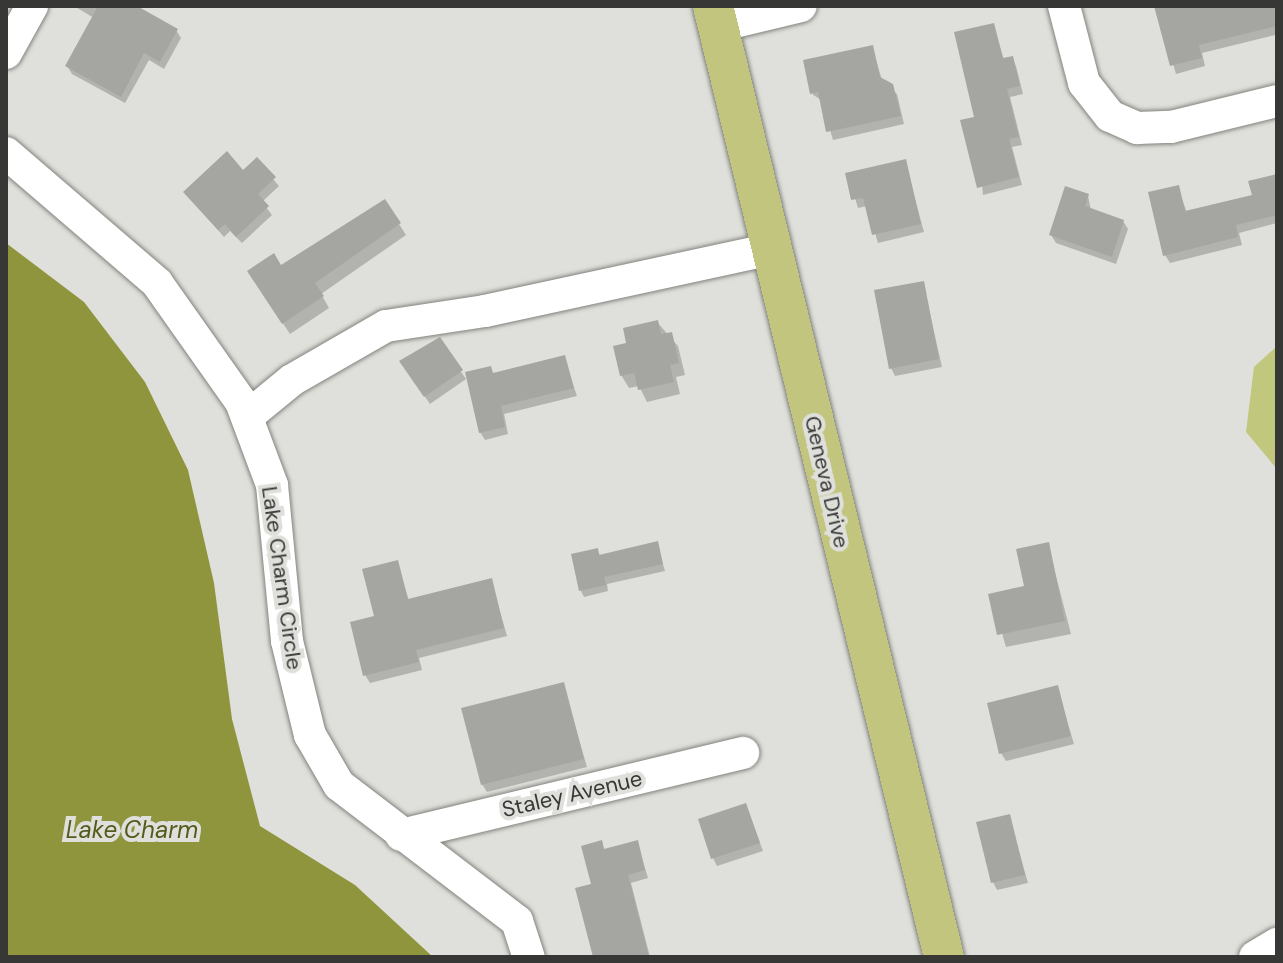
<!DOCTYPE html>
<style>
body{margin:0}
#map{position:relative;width:1283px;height:963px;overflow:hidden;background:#dfe0db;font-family:"DM Sans",sans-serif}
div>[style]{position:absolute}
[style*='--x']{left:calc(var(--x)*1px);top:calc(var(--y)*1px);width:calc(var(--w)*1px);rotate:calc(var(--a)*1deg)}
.green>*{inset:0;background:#c1c77c}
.water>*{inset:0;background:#8f953d}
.shadow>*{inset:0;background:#0003}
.building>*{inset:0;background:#a5a6a1}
.roads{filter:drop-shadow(0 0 2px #82837e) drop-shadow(0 0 2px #82837e)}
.minor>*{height:32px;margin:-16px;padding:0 16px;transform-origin:16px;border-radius:16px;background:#fff}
.major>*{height:40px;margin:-20px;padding:0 20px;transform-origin:20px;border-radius:20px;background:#c1c57d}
span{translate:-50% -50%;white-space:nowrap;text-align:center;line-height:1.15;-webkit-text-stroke:8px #dfe0db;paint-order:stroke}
.street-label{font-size:22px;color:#373836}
.water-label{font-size:24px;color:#565a1a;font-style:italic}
.frame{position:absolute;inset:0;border:8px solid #373836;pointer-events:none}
</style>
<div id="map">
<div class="green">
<i style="clip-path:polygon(1277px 346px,1277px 469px,1246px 432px,1254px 367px)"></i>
</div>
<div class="water">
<i style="clip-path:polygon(6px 243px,84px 302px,145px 382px,188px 470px,214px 583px,232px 719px,260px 826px,355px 885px,433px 957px,6px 957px)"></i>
</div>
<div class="shadow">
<i style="clip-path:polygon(74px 6px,133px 6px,176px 30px,181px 38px,164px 69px,149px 60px,125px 103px,72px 74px,67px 66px,94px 18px)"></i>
<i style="clip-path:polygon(1156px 6px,1277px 6px,1277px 43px,1275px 35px,1202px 53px,1205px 66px,1176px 74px)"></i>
<i style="clip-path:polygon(993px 25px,1004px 60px,1012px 58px,1016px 66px,1023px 94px,1010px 97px,1022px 145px,1012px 147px,1022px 185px,983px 195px,976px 118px)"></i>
<i style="clip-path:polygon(872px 47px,882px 80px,897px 94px,904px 124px,833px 140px,821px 100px,812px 94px)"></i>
<i style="clip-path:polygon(257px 160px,279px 186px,262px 202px,272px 215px,242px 243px,230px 231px,224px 237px,185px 193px,243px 173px)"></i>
<i style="clip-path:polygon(905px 162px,924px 232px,878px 243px,867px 206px,858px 208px,848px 175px)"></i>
<i style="clip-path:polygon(1277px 176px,1277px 223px,1239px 233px,1242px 245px,1170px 263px,1165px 255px,1178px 187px,1187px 213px,1254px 196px)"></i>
<i style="clip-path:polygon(1088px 196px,1091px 210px,1123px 221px,1128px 229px,1116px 264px,1056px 243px,1051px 235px)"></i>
<i style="clip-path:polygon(399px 224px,406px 235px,321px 294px,329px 308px,290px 334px,256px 283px)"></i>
<i style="clip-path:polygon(923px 283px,942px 367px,895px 376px,891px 368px)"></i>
<i style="clip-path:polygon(657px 322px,678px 346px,685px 375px,676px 377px,680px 394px,647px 402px,639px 386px,629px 388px,621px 375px,629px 344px)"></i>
<i style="clip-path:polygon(439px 340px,466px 379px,430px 404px,406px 369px)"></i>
<i style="clip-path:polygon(564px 358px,577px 396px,504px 414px,508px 434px,485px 440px,480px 432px,490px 368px,494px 375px)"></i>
<i style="clip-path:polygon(657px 544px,665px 571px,607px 584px,608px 591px,584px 597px,581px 591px,597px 550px,601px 557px)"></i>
<i style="clip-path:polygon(1048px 545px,1071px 634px,1006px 647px,991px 595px,1026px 588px)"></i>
<i style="clip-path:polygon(397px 563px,409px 601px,491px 580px,507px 636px,419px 658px,422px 670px,370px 683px,365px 675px)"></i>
<i style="clip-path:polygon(563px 684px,587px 767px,487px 792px,482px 784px)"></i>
<i style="clip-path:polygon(1057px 688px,1074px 744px,1006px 761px,1001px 753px)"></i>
<i style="clip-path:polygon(746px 805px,763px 851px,717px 866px,713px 858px)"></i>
<i style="clip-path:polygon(1009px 816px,1028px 883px,997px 890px,993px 882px)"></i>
<i style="clip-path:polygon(637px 842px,648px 878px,631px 883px,650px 957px,595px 957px,594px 885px,601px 843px,605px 850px)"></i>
</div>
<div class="building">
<i style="clip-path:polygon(98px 6px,137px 6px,178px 29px,160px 62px,144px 53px,121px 97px,65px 66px)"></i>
<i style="clip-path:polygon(1154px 6px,1277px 6px,1277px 26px,1199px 45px,1202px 58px,1170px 66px)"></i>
<i style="clip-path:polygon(994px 23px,1003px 58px,1013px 56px,1020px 86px,1007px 89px,1019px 137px,1009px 139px,1019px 177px,977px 188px,960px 120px,974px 117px,954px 32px)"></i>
<i style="clip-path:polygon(873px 45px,880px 77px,893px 84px,901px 116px,826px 132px,818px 92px,810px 94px,803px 60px)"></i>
<i style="clip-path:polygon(227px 151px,243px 170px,257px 157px,276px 177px,258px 194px,269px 206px,236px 237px,225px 224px,218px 230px,183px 192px)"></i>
<i style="clip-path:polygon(906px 159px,921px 224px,872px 235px,863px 198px,851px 200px,845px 173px)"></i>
<i style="clip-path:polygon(1277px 174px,1277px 215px,1236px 225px,1238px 237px,1163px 256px,1148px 192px,1179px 185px,1185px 211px,1252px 195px,1248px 181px)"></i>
<i style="clip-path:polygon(1065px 186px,1089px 194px,1085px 206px,1124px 220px,1112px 257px,1049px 235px)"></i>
<i style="clip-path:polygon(385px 199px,401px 223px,315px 283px,324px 296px,282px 324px,247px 271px,274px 253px,281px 265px)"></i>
<i style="clip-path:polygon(924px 281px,939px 359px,889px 369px,874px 290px)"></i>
<i style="clip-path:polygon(658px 320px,661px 334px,672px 332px,679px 363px,670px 365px,674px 382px,638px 390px,634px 373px,620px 376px,613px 346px,626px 343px,623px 328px)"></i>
<i style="clip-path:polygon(440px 337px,463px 370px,424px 397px,399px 361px)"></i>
<i style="clip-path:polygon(565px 355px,574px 388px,501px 406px,505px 427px,479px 433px,465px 372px,491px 366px,493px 373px)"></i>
<i style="clip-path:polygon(658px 541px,663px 564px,604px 577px,606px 585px,579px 591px,571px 554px,598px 548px,599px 555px)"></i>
<i style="clip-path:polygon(1049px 542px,1065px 621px,997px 635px,988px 594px,1024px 586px,1016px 549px)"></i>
<i style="clip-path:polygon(398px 560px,408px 599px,492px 578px,504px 628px,416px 650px,419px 662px,363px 676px,350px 622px,374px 616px,362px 569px)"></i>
<i style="clip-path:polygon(564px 682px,584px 759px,481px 785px,461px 708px)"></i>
<i style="clip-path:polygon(1058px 685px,1071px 736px,999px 754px,987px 703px)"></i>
<i style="clip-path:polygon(746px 803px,760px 843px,711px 859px,698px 819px)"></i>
<i style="clip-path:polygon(1010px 814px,1025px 875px,991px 883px,976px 822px)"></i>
<i style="clip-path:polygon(602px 840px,604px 849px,638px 840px,645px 870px,628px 875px,649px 957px,593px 957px,575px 888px,591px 884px,581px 846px)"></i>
</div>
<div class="roads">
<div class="minor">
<i style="--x:1064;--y:6;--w:80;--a:75.4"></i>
<i style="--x:1084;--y:83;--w:42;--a:51.8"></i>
<i style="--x:1110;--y:116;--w:30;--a:24"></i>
<i style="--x:1137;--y:128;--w:34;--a:-2"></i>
<i style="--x:1171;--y:127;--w:109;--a:-13.8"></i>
<i style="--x:718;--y:26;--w:85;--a:-13.5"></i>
<i style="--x:6;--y:53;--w:54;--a:-61"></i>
<i style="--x:6;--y:153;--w:199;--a:40.7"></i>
<i style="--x:157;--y:283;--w:146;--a:54.8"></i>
<i style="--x:241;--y:402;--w:89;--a:69.5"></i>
<i style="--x:272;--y:485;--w:157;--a:84.5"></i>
<i style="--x:287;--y:641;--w:97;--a:76.3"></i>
<i style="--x:310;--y:735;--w:58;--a:59.9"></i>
<i style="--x:339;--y:785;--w:224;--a:37.4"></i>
<i style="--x:517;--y:921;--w:38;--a:72"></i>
<i style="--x:247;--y:417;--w:58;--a:-39.4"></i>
<i style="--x:292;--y:380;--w:108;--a:-29.9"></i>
<i style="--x:386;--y:326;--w:100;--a:-8.6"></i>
<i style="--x:485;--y:311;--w:294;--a:-12.2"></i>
<i style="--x:401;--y:835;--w:352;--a:-13.5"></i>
<i style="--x:1255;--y:957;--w:26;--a:-31"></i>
</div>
<div class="major">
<i style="--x:713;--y:6;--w:979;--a:76.35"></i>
</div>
</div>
<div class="street-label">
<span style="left:827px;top:482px;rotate:77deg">Geneva Drive</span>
<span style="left:282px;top:578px;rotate:82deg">Lake Charm Circle</span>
<span style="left:572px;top:794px;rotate:-13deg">Staley Avenue</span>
</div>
<div class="water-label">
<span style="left:132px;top:830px">Lake Charm</span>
</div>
<div class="frame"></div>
</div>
